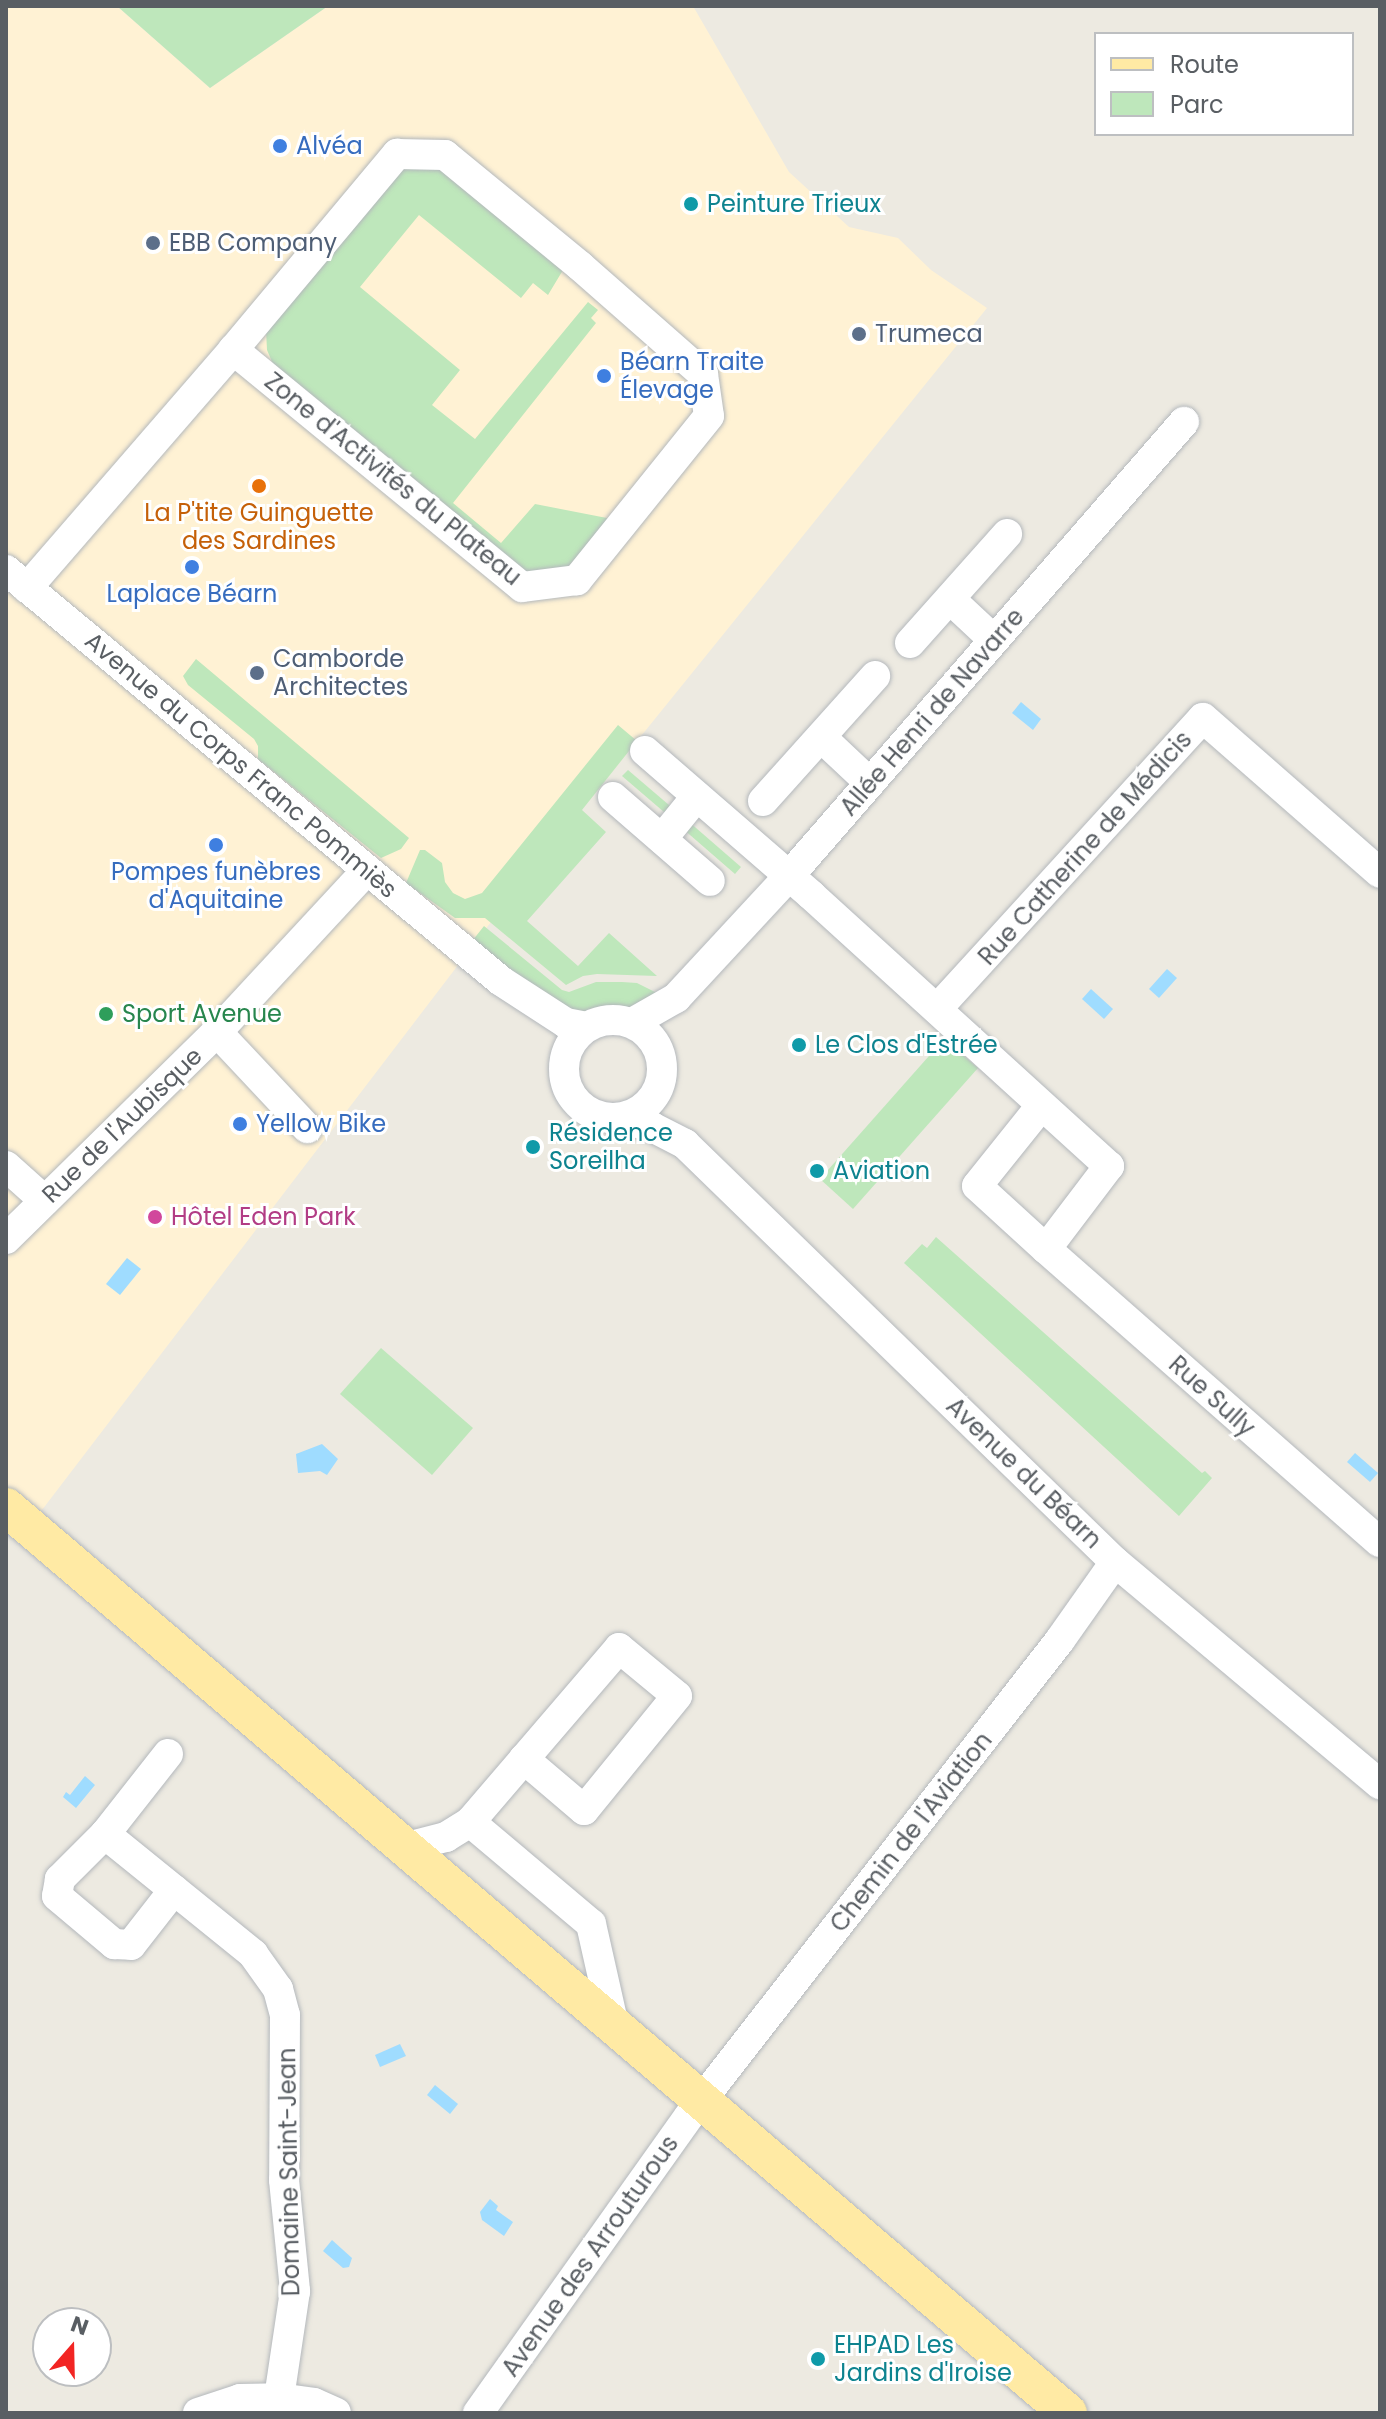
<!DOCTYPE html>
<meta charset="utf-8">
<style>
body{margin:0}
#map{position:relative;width:1386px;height:2419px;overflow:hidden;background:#edeae1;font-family:Poppins,sans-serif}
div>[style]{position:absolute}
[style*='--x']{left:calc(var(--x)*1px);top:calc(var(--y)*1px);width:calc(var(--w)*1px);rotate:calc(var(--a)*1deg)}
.commercial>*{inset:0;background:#fff2d4}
.green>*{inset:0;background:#bee7bb}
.water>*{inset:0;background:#9fdcff}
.roads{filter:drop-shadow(0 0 2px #b4b8bc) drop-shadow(0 0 2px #b4b8bc)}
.minor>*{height:30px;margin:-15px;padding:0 15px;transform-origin:15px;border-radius:15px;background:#fff}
.minor>.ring{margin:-15px;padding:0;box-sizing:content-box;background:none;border:30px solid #fff;border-radius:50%}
.major>*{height:38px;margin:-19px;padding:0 19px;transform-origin:19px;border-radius:19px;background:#ffeaa4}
.dots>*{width:22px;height:22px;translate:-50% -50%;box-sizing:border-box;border:4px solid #fff;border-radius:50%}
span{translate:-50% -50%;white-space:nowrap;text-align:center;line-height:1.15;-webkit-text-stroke:6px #fff;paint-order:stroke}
.shop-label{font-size:24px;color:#366cbe}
.left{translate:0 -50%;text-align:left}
.culture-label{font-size:24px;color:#0d838f}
.service-label{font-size:24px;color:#4e5e75}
.street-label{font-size:24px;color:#595e63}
.food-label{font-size:24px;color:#c56008}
.leisure-label{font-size:24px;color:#27864d}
.hotel-label{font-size:24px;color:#b23c85}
.frame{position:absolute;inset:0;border:8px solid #595e63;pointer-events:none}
.legend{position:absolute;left:1094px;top:32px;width:260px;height:104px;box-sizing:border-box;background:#fff;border:2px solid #bdbfc1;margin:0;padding:10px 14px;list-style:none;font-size:24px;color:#595e63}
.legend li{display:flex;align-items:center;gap:16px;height:40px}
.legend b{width:40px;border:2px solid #bdbfc1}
.north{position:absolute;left:32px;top:2307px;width:80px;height:80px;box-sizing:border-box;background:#fff;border:2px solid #bdbfc1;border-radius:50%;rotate:20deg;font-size:22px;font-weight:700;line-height:32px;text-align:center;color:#595e63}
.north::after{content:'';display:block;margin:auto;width:28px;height:36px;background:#f22523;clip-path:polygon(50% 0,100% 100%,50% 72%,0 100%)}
</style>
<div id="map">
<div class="commercial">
<i style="clip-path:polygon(6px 6px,117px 6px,210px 88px,328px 6px,693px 6px,789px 172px,849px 227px,898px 238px,931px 270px,987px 308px,494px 918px,29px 1527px,6px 1507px)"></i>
</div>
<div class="green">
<i style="clip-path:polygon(117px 6px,328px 6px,210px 88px)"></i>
<i style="clip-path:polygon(438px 166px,563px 270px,548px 295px,533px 283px,521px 298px,419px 215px,360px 287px,460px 370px,432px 405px,475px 439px,588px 302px,598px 310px,591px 318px,596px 323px,453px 503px,501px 543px,535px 504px,612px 519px,566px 569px,550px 574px,520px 571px,276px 371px,267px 350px,266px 330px,400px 169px)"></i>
<i style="clip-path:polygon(196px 659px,409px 838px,401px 849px,381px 858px,258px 759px,258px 746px,254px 739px,188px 685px,183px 676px)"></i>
<i style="clip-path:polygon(618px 725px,637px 741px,582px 810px,606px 832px,527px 921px,578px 966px,609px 933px,657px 976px,597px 974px,583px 976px,566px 985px,485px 918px,455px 918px,406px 883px,420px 850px,425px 850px,442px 863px,445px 882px,453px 893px,465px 899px,482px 893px)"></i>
<i style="clip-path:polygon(628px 770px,676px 811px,671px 818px,622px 776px)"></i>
<i style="clip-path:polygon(688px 821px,741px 867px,735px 874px,682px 828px)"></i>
<i style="clip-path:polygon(484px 926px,562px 990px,569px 992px,596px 982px,622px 982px,637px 983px,661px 995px,635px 1016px,608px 1014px,586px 1019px,469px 945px)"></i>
<i style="clip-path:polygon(944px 1039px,978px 1068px,853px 1209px,820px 1179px)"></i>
<i style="clip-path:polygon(936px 1237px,1202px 1473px,1205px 1471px,1212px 1478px,1179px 1516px,904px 1263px,922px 1244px,927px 1248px)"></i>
<i style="clip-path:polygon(381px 1348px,473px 1428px,432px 1475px,340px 1394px)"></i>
</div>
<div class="water">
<i style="clip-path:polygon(1021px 702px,1041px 719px,1033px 730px,1012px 713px)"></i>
<i style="clip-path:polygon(1167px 969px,1177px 978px,1159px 998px,1149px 989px)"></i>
<i style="clip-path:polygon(1091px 989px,1113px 1009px,1104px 1019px,1082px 999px)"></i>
<i style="clip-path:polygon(127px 1258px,141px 1269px,120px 1295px,106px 1284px)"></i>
<i style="clip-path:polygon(322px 1444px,338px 1459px,327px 1475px,320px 1471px,298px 1473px,296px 1454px)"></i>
<i style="clip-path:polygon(1355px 1453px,1378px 1473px,1370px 1482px,1347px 1462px)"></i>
<i style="clip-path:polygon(85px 1776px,95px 1785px,76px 1808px,63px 1797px,66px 1792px,70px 1795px)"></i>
<i style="clip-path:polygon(400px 2044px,406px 2056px,380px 2067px,375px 2055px)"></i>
<i style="clip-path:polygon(435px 2085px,458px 2104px,450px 2114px,427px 2095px)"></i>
<i style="clip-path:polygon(490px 2199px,498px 2206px,496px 2210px,513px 2222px,504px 2236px,482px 2220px,480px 2212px)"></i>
<i style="clip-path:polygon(332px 2240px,352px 2258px,349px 2267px,343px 2268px,323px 2251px)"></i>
</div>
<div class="roads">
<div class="minor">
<i style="--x:6;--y:570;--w:643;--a:39.7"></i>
<i style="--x:501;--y:981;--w:77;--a:32.9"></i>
<i style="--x:566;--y:1023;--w:20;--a:11"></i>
<i style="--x:27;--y:588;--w:315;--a:-49.1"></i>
<i style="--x:233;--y:350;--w:256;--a:-50.1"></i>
<i style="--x:397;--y:154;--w:48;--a:1.2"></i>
<i style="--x:445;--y:155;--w:175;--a:39.4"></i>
<i style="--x:580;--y:266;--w:164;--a:41.3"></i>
<i style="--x:703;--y:374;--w:42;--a:81.9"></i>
<i style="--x:709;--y:416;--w:211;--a:128.8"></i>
<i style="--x:577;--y:580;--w:55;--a:172.7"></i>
<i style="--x:522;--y:587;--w:374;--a:-140.6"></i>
<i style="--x:950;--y:599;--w:60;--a:43"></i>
<i style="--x:910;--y:643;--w:146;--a:-48.3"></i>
<i style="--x:821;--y:737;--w:67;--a:43.2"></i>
<i style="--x:645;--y:751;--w:220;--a:40.9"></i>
<i style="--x:811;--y:895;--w:403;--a:42.3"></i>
<i style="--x:1109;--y:1166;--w:104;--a:127.2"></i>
<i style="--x:1046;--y:1249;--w:444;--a:41.3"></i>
<i style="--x:613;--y:797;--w:128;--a:40.9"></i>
<i style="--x:763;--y:801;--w:168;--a:-48.1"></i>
<i style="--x:662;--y:839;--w:55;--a:-50.9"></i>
<i style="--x:937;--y:1009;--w:394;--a:-47.6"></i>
<i style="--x:1203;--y:718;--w:235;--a:41.2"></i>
<i class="ring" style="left:564px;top:1020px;width:68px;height:68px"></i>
<i style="--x:632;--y:1023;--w:51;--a:-29.6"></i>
<i style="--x:676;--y:998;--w:166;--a:-47.2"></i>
<i style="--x:789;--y:876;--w:602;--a:-48.98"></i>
<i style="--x:217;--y:1032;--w:132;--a:46.8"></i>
<i style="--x:1041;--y:1106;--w:102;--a:128.7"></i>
<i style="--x:977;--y:1186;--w:93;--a:42.4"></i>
<i style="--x:619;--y:1118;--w:34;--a:15"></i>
<i style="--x:652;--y:1127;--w:37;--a:27"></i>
<i style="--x:685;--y:1144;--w:600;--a:44.19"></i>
<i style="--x:1115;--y:1562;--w:346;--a:40"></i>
<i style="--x:6;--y:1166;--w:52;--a:41.9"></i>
<i style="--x:6;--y:1239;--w:296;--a:-44.5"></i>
<i style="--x:217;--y:1032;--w:221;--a:-47.2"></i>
<i style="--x:168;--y:1754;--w:102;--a:128.2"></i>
<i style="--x:105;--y:1834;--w:64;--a:135"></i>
<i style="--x:60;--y:1879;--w:17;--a:100"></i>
<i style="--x:57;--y:1896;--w:75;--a:40.1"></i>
<i style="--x:114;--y:1944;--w:17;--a:3"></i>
<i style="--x:131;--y:1945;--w:70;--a:-52"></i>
<i style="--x:470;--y:1822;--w:83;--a:-49.4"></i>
<i style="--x:524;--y:1759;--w:146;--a:-49.4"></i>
<i style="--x:619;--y:1648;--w:75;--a:39.6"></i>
<i style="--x:677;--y:1696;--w:147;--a:129.2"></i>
<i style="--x:584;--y:1810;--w:79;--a:-139.6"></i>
<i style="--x:105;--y:1834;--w:191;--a:39"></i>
<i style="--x:253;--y:1954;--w:43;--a:54.5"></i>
<i style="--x:278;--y:1989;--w:27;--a:75"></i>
<i style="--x:285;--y:2015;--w:165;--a:90.3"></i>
<i style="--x:284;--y:2180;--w:112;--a:84.3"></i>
<i style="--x:295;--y:2291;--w:108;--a:98.5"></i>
<i style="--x:407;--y:1847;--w:40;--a:-14.4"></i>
<i style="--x:446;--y:1837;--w:28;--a:-32"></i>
<i style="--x:470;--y:1822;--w:158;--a:40.1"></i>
<i style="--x:591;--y:1924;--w:100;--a:77.3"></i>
<i style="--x:198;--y:2413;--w:44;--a:-18.4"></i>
<i style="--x:240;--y:2399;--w:39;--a:-1"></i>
<i style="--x:279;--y:2398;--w:35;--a:8"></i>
<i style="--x:314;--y:2403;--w:24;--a:24"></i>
<i style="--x:478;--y:2413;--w:366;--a:-54.6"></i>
<i style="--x:690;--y:2115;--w:602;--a:-52.08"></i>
<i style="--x:1060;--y:1640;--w:95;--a:-54.8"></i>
</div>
<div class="major">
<i style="--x:6;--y:1507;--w:1396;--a:40.47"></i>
</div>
</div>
<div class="dots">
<i style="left:280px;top:146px;background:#3f7fe0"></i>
<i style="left:691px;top:204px;background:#0f9aa8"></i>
<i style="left:153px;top:243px;background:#5c6f8a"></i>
<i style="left:859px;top:334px;background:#5c6f8a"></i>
<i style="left:604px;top:376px;background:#3f7fe0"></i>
<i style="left:259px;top:486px;background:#e8710a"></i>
<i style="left:192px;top:567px;background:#3f7fe0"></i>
<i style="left:257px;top:673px;background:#5c6f8a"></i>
<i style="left:216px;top:845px;background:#3f7fe0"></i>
<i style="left:106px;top:1014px;background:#2e9e5b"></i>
<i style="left:799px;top:1045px;background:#0f9aa8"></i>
<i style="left:240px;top:1124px;background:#3f7fe0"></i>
<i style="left:533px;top:1147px;background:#0f9aa8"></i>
<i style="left:817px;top:1171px;background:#0f9aa8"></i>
<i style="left:155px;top:1217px;background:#d1479c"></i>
<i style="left:818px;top:2359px;background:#0f9aa8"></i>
</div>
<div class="shop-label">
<span class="left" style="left:296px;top:146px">Alvéa</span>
<span class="left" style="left:620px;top:376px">Béarn Traite<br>Élevage</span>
<span style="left:192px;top:594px">Laplace Béarn</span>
<span style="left:216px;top:886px">Pompes funèbres<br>d'Aquitaine</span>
<span class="left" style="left:256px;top:1124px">Yellow Bike</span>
</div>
<div class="culture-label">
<span class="left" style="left:707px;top:204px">Peinture Trieux</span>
<span class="left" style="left:815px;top:1045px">Le Clos d'Estrée</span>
<span class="left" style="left:549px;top:1147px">Résidence<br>Soreilha</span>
<span class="left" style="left:833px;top:1171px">Aviation</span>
<span class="left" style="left:834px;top:2359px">EHPAD Les<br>Jardins d'Iroise</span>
</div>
<div class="service-label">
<span class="left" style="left:169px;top:243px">EBB Company</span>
<span class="left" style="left:875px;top:334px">Trumeca</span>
<span class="left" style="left:273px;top:673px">Camborde<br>Architectes</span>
</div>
<div class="street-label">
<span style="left:393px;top:479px;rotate:39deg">Zone d'Activités du Plateau</span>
<span style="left:932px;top:712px;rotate:-49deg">Allée Henri de Navarre</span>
<span style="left:241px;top:765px;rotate:40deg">Avenue du Corps Franc Pommiès</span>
<span style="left:1085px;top:848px;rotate:-48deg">Rue Catherine de Médicis</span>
<span style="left:122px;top:1125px;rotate:-44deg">Rue de l'Aubisque</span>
<span style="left:1212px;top:1396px;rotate:42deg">Rue Sully</span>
<span style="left:1024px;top:1473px;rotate:44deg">Avenue du Béarn</span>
<span style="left:911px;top:1832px;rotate:-52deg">Chemin de l'Aviation</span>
<span style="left:289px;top:2172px;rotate:-91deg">Domaine Saint-Jean</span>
<span style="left:590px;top:2256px;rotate:-55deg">Avenue des Arrouturous</span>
</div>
<div class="food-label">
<span style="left:259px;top:527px">La P'tite Guinguette<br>des Sardines</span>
</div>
<div class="leisure-label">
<span class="left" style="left:122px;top:1014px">Sport Avenue</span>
</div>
<div class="hotel-label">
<span class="left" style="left:171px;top:1217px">Hôtel Eden Park</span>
</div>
<div class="frame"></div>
<ul class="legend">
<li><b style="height:10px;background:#ffeaa4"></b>Route</li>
<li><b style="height:22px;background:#bee7bb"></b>Parc</li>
</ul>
<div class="north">N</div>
</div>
